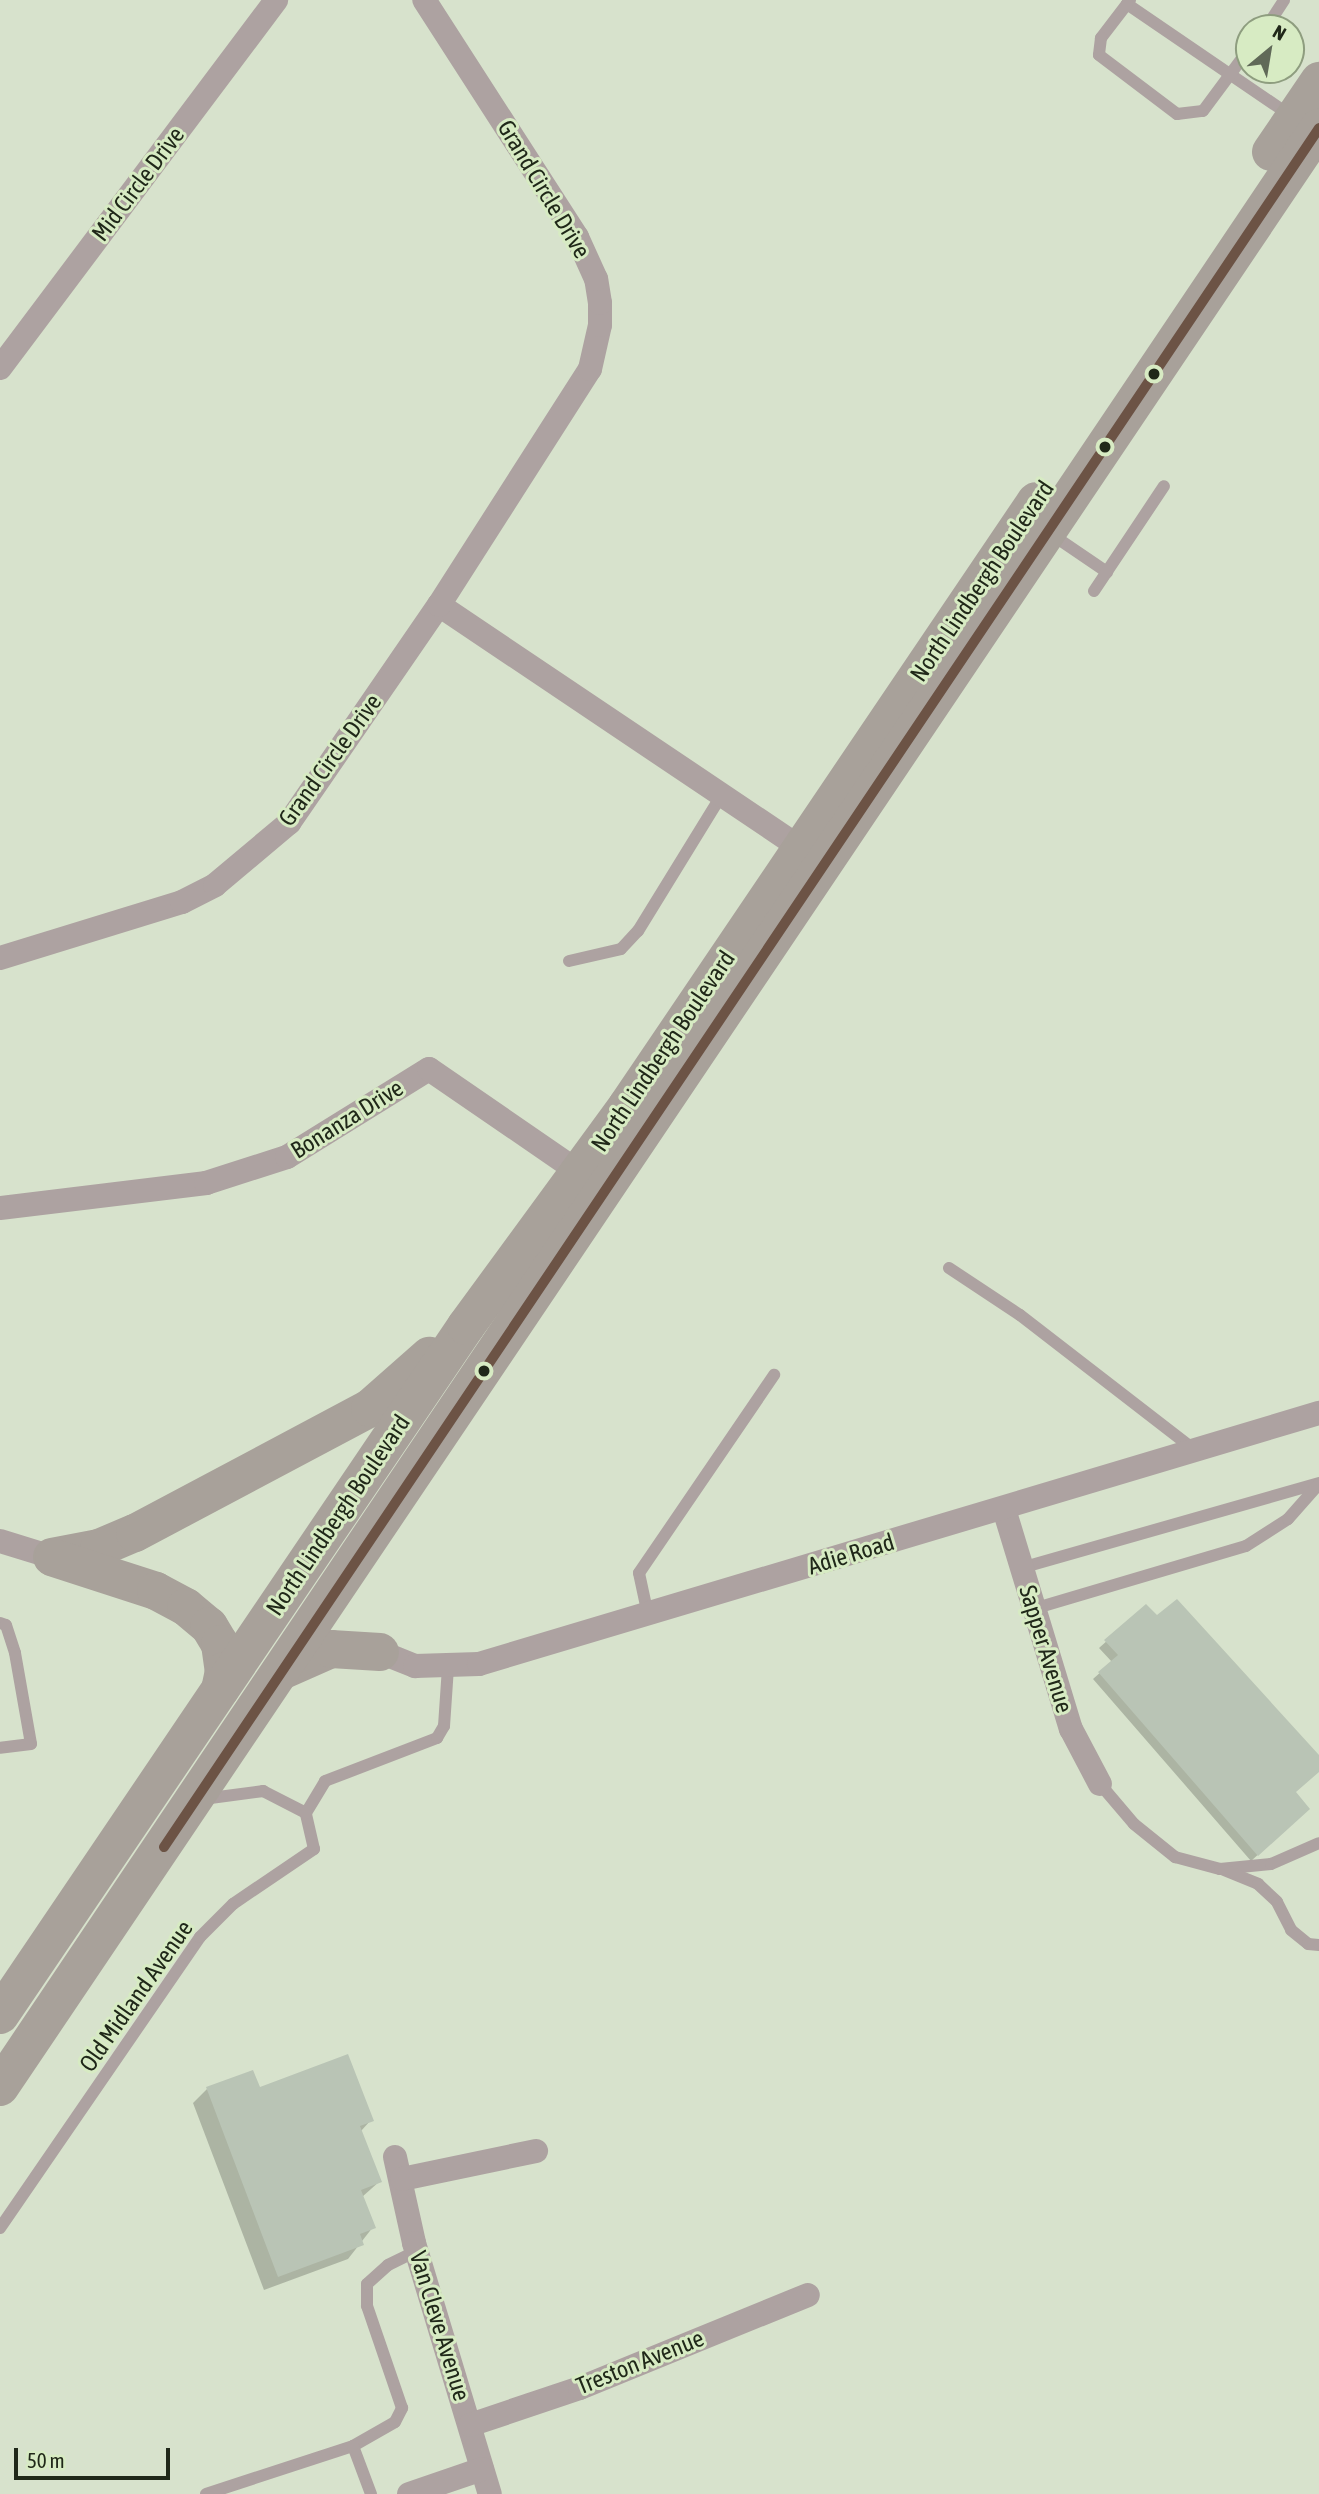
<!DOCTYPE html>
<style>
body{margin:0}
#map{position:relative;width:1319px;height:2494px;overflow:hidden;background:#d7e2cc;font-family:"Asap Condensed",sans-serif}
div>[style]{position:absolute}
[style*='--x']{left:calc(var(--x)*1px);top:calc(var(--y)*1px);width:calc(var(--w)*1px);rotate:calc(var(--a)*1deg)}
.shadow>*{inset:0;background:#0003}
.building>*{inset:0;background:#b9c4b5}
.service>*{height:12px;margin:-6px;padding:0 6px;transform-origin:6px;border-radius:6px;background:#ada2a1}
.minor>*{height:24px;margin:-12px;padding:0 12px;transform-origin:12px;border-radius:12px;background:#ada2a1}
.trunk>*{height:38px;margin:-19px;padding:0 19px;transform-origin:19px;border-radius:19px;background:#a8a19a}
.bus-1>*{height:10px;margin:-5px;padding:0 5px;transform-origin:5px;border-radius:5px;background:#6c5345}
.dots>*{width:19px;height:19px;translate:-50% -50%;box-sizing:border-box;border:4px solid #d7ebc3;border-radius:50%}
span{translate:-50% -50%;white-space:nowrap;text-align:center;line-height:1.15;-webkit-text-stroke:6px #d7ebc3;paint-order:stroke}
.street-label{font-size:24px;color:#202819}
.north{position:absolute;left:1235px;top:14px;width:70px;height:70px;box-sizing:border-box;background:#d7ebc3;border:2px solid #8e9d7f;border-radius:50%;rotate:30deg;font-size:19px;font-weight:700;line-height:28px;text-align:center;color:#202819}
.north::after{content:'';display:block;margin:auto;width:24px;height:32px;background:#606958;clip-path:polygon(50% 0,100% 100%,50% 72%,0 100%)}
.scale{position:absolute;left:14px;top:2448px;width:156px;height:32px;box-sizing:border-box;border:4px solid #202819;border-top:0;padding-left:9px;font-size:21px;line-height:24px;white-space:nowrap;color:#202819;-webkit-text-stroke:5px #d7ebc3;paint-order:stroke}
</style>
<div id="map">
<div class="shadow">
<i style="clip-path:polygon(1146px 1606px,1319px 1758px,1319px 1770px,1294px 1792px,1301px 1816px,1251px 1861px,1093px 1679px,1112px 1662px,1099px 1648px)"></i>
<i style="clip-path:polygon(207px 2089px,259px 2089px,371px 2120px,361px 2131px,380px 2181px,362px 2197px,373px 2227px,348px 2259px,264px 2290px,193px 2103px)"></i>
</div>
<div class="building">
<i style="clip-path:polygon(1177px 1599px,1319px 1755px,1319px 1772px,1296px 1792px,1310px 1809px,1258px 1856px,1098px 1672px,1118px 1655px,1104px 1640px,1146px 1604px,1157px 1615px)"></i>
<i style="clip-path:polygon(348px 2054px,374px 2121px,360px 2126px,382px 2182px,361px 2190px,376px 2228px,360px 2234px,364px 2245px,278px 2277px,206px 2087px,253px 2070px,260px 2087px)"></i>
</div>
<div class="service">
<i style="--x:1130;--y:0;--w:5;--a:127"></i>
<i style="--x:1127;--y:4;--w:199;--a:34.3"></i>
<i style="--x:1127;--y:4;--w:43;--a:127.4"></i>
<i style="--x:1101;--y:38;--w:17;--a:97"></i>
<i style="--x:1099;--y:55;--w:98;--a:37.1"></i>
<i style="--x:1177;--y:114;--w:26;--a:-7"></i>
<i style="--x:1203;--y:111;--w:77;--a:-53.4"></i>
<i style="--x:1266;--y:28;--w:33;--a:-57"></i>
<i style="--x:1051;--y:534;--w:68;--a:34.2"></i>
<i style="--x:1094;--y:591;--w:126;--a:-56.3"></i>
<i style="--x:569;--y:961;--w:53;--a:-13"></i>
<i style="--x:621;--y:949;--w:25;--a:-47"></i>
<i style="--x:638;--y:931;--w:158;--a:-58.4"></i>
<i style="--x:949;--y:1268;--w:85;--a:33.5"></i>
<i style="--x:1020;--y:1315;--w:222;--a:37.7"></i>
<i style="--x:1021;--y:1568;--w:310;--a:-15.9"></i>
<i style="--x:1033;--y:1609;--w:222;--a:-16.5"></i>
<i style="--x:1246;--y:1546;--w:50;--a:-32.7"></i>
<i style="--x:1288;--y:1519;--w:47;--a:-48.5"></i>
<i style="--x:648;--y:1615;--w:43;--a:-102.1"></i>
<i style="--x:639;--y:1573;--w:240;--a:-55.7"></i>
<i style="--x:0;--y:1623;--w:6;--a:18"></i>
<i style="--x:6;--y:1625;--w:29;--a:72"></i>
<i style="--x:15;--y:1653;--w:92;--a:80"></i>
<i style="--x:31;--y:1744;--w:31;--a:173"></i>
<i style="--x:1100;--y:1784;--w:52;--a:49.6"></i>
<i style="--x:1134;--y:1824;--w:53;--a:38.8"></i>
<i style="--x:1175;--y:1857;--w:47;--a:14.9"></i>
<i style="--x:1220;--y:1869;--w:51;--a:-5.6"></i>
<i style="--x:1271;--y:1864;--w:52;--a:-23.6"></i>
<i style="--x:203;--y:1799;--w:61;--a:-7.6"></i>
<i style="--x:263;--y:1791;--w:48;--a:27.1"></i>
<i style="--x:1224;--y:1870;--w:37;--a:22"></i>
<i style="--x:1258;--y:1884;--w:26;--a:43"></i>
<i style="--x:1277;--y:1902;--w:31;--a:63"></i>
<i style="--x:1291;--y:1930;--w:22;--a:39"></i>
<i style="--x:1308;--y:1944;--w:11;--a:5"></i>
<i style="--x:0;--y:2228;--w:353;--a:-55.5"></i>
<i style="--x:200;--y:1937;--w:47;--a:-45"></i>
<i style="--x:233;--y:1904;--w:98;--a:-34.2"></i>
<i style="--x:314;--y:1849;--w:37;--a:-103"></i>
<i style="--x:306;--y:1813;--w:37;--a:-59"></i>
<i style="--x:325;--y:1781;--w:120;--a:-21"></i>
<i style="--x:437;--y:1738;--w:14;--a:-60"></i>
<i style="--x:444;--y:1726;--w:59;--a:-86.1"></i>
<i style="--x:353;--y:2446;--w:48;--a:-29.7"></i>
<i style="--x:395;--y:2422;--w:16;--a:-63"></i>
<i style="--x:402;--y:2408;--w:108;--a:-108.9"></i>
<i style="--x:367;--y:2306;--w:22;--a:-90"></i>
<i style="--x:367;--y:2284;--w:28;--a:-42"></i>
<i style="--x:388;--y:2265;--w:32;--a:-26"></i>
<i style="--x:206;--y:2494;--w:155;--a:-18.1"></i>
<i style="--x:353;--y:2446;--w:51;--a:69.4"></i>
</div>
<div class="minor">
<i style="--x:0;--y:368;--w:460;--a:-53.1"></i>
<i style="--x:439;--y:605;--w:436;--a:33.9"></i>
<i style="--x:0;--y:958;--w:190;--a:-17.1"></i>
<i style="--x:182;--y:902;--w:37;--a:-27"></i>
<i style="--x:215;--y:885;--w:97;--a:-40"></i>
<i style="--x:289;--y:823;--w:265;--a:-55.5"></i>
<i style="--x:439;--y:605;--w:280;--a:-57.4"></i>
<i style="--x:590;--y:369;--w:45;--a:-77.2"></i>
<i style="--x:600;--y:325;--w:22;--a:-90"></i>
<i style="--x:600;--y:303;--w:24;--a:-99"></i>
<i style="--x:596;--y:279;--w:46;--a:-114.3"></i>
<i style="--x:577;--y:237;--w:282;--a:-122.8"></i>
<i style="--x:0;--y:1208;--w:208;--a:-6.9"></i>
<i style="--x:206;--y:1183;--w:85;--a:-17.8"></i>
<i style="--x:287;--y:1157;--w:167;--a:-31.8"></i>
<i style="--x:429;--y:1069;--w:182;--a:34.5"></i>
<i style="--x:1004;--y:1509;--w:230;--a:73.1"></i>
<i style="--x:1071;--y:1729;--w:62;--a:62.2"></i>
<i style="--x:0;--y:1541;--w:54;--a:17.1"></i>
<i style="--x:380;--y:1652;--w:38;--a:22"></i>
<i style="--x:415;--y:1666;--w:64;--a:-1.8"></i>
<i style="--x:479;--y:1664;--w:877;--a:-16.64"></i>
<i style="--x:395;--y:2157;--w:88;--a:77.5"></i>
<i style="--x:414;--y:2243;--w:262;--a:73.2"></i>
<i style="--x:402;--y:2179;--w:137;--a:-11.8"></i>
<i style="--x:470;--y:2425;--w:116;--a:-18.6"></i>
<i style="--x:580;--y:2388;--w:246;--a:-22.2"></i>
<i style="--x:409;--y:2494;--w:77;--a:-18.9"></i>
</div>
<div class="trunk">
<i style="--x:1271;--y:152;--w:86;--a:-55.9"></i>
<i style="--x:52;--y:1557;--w:48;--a:-10.8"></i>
<i style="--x:99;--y:1548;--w:39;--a:-23"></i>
<i style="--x:135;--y:1533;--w:266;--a:-28"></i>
<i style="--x:370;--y:1408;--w:79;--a:-41.4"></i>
<i style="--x:54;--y:1558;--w:107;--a:17.9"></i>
<i style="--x:156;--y:1591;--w:34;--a:28"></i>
<i style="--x:186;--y:1607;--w:30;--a:40"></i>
<i style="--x:209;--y:1626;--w:21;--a:59"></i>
<i style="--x:220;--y:1644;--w:27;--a:82"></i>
<i style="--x:224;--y:1671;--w:19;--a:102"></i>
<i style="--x:281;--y:1671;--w:55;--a:-23.7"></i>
<i style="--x:331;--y:1649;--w:49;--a:3.5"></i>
<i style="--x:0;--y:2015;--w:832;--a:-55.93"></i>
<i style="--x:466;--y:1326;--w:273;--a:-53.8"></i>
<i style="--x:627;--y:1106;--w:730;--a:-55.94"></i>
<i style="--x:0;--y:2087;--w:2362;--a:-56.05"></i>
</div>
<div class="bus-1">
<i style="--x:164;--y:1847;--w:2071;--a:-56.1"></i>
</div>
<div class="dots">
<i style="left:1154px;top:374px;background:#202819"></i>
<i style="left:1105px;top:447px;background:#202819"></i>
<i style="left:484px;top:1371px;background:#202819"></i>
</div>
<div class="street-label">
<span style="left:138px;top:184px;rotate:-53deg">Mid Circle Drive</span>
<span style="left:544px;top:189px;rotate:59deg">Grand Circle Drive</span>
<span style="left:982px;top:581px;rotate:-56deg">North Lindbergh Boulevard</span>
<span style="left:330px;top:760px;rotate:-54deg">Grand Circle Drive</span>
<span style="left:663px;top:1051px;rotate:-56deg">North Lindbergh Boulevard</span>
<span style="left:347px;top:1119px;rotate:-32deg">Bonanza Drive</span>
<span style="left:338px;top:1515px;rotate:-56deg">North Lindbergh Boulevard</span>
<span style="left:851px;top:1554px;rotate:-17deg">Adie Road</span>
<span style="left:1046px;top:1649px;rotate:73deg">Sapper Avenue</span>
<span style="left:136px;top:1996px;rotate:-55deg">Old Midland Avenue</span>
<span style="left:440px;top:2326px;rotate:73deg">Van Cleve Avenue</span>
<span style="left:640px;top:2362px;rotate:-22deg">Treston Avenue</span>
</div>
<div class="north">N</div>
<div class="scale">50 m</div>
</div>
